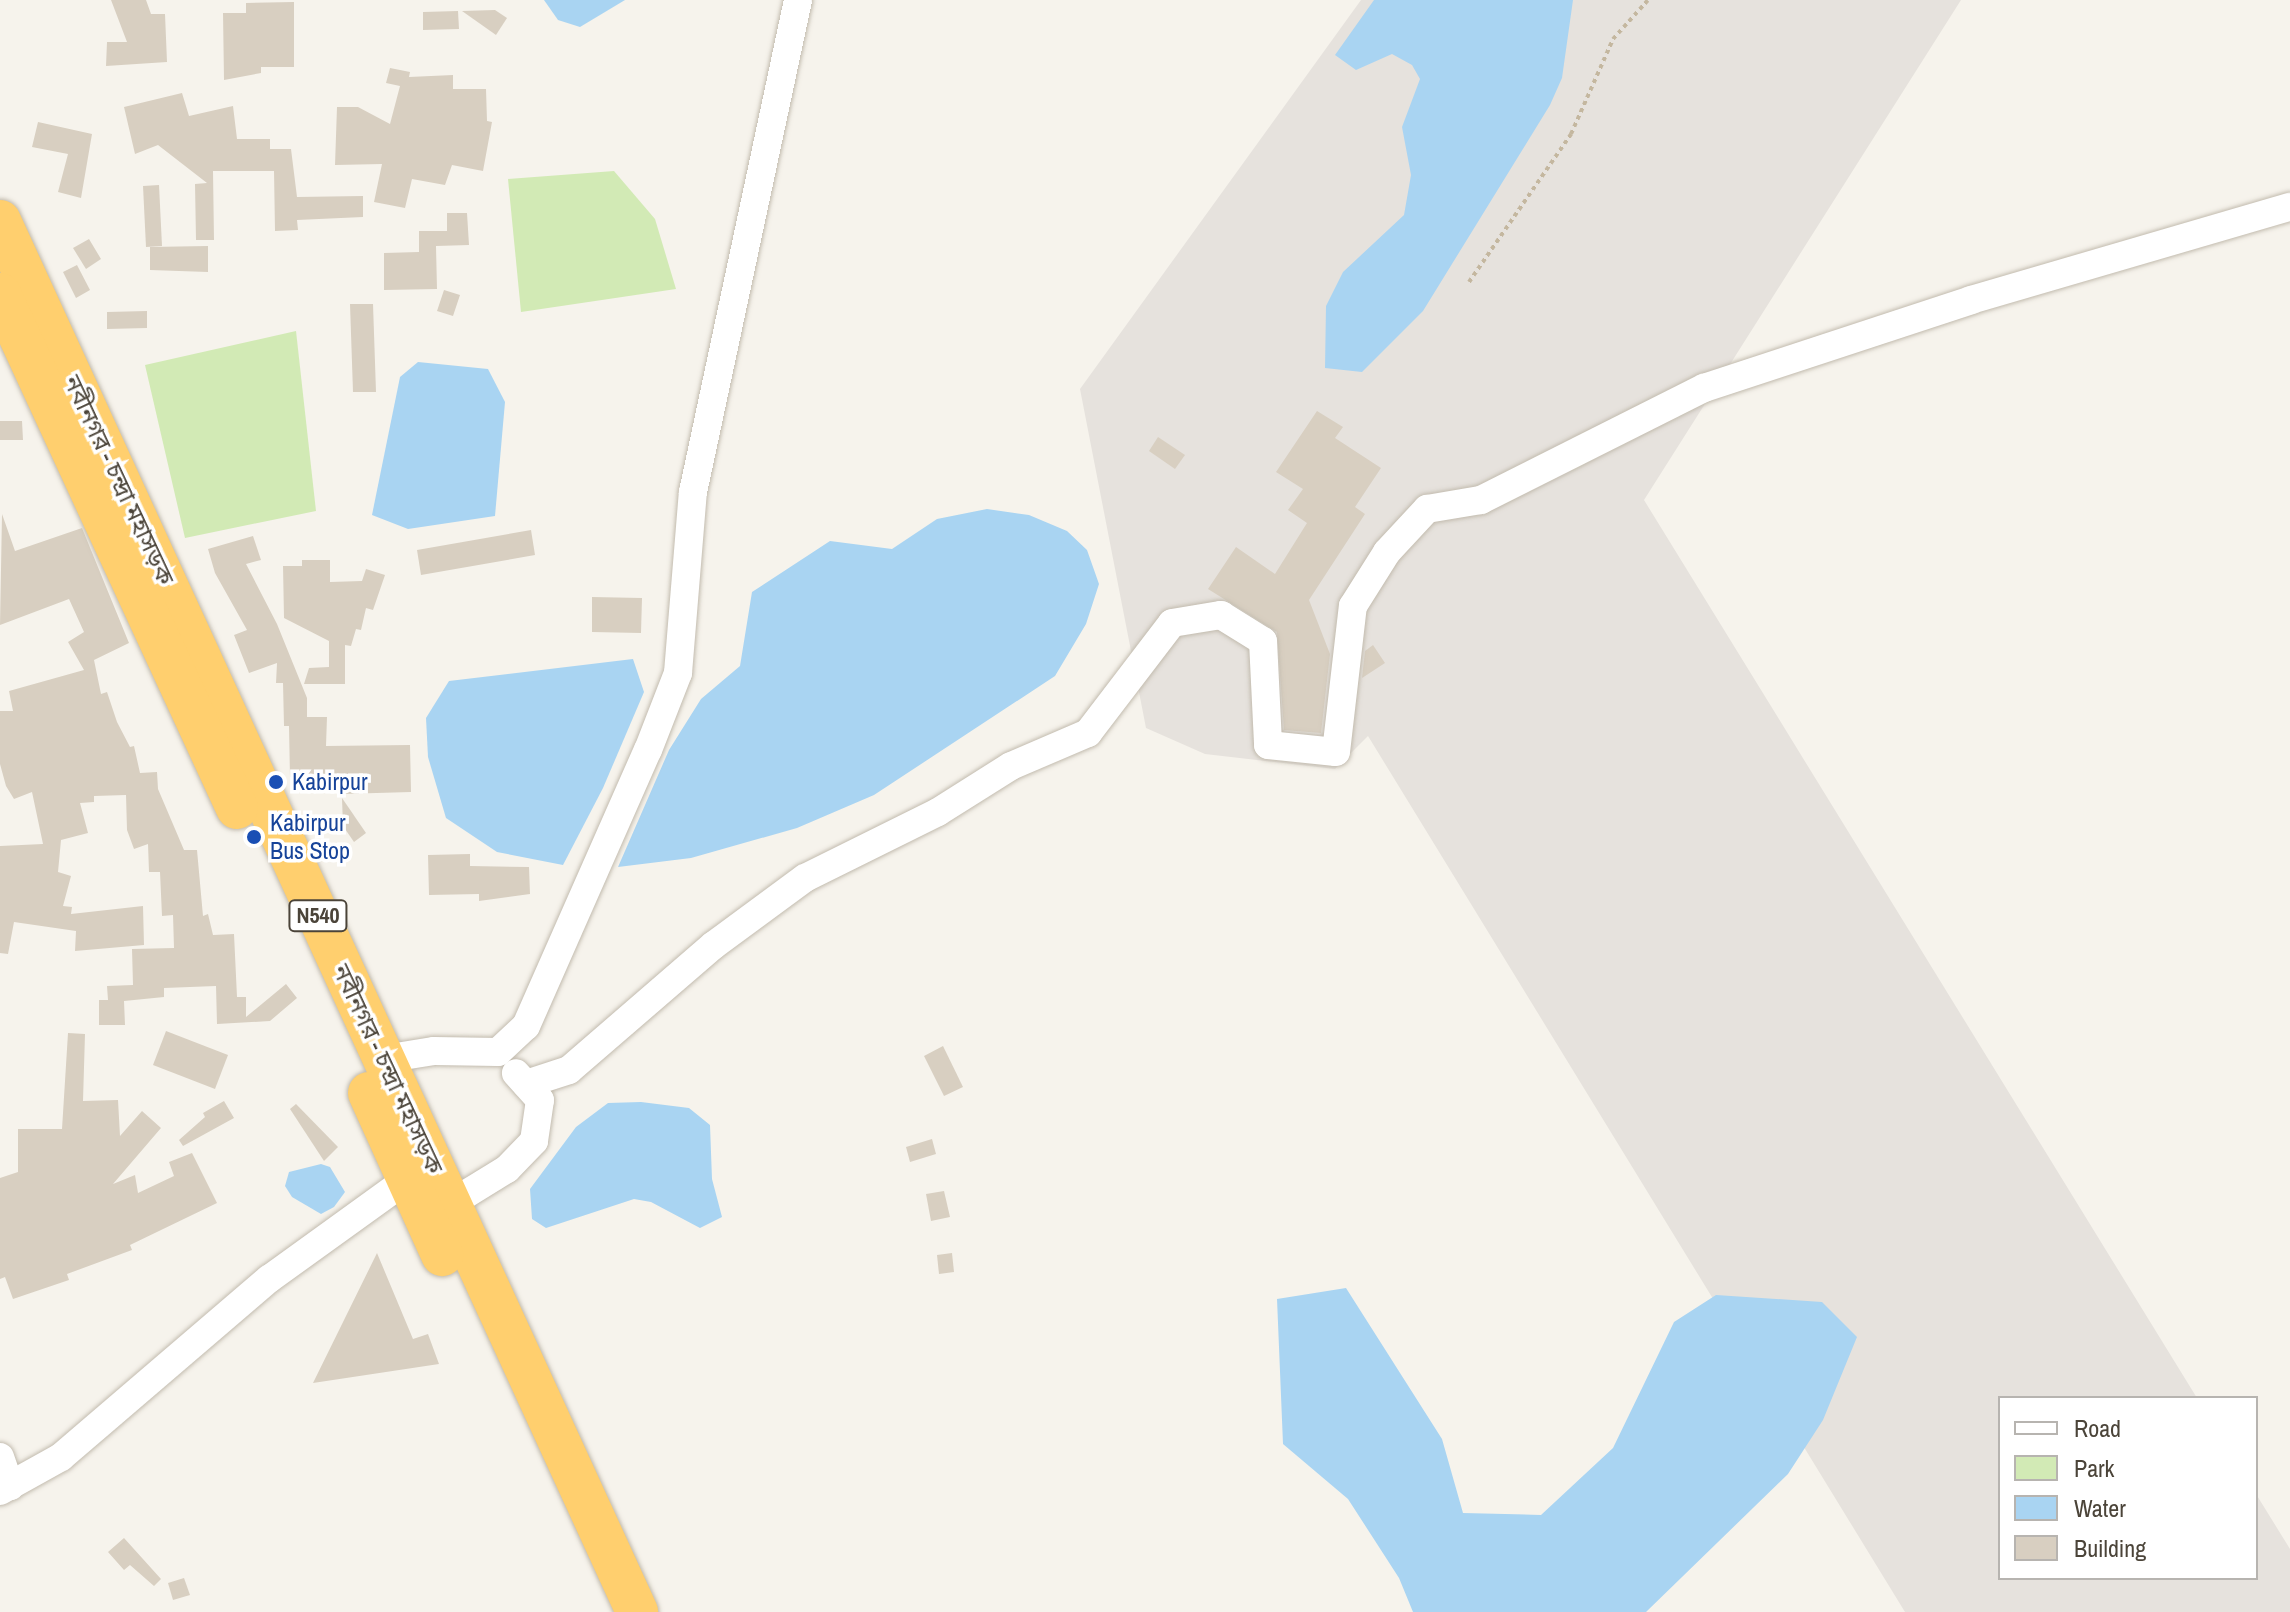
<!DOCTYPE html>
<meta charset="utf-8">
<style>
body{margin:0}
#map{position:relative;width:2290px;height:1612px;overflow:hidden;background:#f6f3ec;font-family:"Archivo Narrow","Noto Sans Bengali",sans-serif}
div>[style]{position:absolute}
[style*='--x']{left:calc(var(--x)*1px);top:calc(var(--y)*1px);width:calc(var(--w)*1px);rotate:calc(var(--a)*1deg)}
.industrial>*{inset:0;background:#e6e2dd}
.green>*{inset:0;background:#d2eab5}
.water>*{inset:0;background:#a9d4f2}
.building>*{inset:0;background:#d8cfc1}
.path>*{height:4px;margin-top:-2px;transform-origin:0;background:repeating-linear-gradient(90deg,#c4b79f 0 4px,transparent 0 8px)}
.roads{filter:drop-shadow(0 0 2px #c2bbae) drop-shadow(0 0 2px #c2bbae)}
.minor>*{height:28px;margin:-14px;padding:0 14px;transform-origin:14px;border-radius:14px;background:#fff}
.highway>*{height:42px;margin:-21px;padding:0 21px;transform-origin:21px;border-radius:21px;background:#ffcf6e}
.dots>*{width:22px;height:22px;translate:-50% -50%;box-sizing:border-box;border:4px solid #fff;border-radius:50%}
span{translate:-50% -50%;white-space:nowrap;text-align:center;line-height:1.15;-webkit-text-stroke:7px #fff;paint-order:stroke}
.shield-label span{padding:2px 6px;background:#fff;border:2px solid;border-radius:6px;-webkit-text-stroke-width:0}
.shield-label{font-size:22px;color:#4b4439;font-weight:700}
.street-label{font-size:24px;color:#4b4439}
.transit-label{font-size:24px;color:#164399}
.left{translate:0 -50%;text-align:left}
.legend{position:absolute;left:1998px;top:1396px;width:260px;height:184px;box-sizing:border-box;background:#fff;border:2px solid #b7b4b0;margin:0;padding:10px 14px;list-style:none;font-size:24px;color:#4b4439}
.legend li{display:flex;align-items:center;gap:16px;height:40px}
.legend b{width:40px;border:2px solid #b7b4b0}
</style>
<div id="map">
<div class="industrial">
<i style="clip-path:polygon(1361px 0,1961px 0,1644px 500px,2197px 1398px,2000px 1398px,2000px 1578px,2256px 1578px,2256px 1494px,2290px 1549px,2290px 1612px,1905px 1612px,1368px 736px,1335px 769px,1205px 754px,1146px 728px,1080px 389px)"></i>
</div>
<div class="green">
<i style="clip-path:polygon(614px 171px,655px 219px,676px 289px,521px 312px,508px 179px)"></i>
<i style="clip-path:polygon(296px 331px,316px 511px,185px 538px,145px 365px)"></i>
</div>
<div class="water">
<i style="clip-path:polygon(544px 0,625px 0,580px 27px,558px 20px)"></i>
<i style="clip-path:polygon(1374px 0,1573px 0,1562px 78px,1550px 105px,1423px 311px,1362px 372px,1325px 368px,1326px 306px,1343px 272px,1404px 215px,1411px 175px,1402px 127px,1420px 79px,1412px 65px,1392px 54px,1356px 70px,1335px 55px)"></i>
<i style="clip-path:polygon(418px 362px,488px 369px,505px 402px,495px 516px,408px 529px,372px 515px,400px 377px)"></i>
<i style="clip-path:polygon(987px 509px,1029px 515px,1067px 531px,1087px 550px,1099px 584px,1086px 624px,1055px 676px,874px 795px,797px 828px,691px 858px,618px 867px,669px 750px,701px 699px,740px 666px,752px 592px,830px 541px,892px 549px,937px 519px)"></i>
<i style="clip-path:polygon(633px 659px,644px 692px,603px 788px,563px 865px,497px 852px,446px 818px,428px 757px,426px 718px,449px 681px)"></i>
<i style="clip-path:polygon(641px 1102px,689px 1108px,710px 1125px,712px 1179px,722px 1217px,700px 1228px,651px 1202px,634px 1199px,546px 1228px,532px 1219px,530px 1189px,576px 1127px,608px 1103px)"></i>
<i style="clip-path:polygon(321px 1164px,330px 1167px,345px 1192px,334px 1207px,321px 1214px,292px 1197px,285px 1186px,289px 1172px)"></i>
<i style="clip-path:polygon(1346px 1288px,1442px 1439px,1463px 1513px,1541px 1515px,1613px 1448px,1674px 1322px,1716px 1295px,1822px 1302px,1857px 1337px,1823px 1420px,1788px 1474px,1646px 1612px,1413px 1612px,1399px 1578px,1348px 1499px,1283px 1444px,1277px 1299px)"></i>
</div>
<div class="building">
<i style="clip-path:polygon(111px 0,146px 0,151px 14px,165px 14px,167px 62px,106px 66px,107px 42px,127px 42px)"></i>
<i style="clip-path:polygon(294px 2px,294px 67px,261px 67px,261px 73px,224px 80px,223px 13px,246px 13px,246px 3px)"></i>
<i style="clip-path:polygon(495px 10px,507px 18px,496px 35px,462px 11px)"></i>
<i style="clip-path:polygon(458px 11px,459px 29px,423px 30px,423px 12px)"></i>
<i style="clip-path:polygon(390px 68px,410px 72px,409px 77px,453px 75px,453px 89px,486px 89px,487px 121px,492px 122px,483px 171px,452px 165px,445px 185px,412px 179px,405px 208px,374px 202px,382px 164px,335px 165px,337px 107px,358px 107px,390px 124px,400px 86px,386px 83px)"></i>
<i style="clip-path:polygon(182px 93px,189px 116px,233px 106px,237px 139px,270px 139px,270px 149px,291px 149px,297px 197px,363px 196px,363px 217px,297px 220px,298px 230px,275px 231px,274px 171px,213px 171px,214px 240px,196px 240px,195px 184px,207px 183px,158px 145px,135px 154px,124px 107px)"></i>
<i style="clip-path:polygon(38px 122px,92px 134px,81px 198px,58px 192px,68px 154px,32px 147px)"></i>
<i style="clip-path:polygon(159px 185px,162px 246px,146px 247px,143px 186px)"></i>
<i style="clip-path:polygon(447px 213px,467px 213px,469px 245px,436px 246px,437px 289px,384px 290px,384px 253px,419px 252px,419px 231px,447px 231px)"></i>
<i style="clip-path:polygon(89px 239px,101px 259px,86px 269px,73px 248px)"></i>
<i style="clip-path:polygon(208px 246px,208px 272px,150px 270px,150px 247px)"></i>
<i style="clip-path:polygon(77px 265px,90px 290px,76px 298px,63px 272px)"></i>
<i style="clip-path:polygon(444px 290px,460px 295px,453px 316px,437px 311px)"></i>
<i style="clip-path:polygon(350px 304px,373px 304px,376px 392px,353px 392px)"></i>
<i style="clip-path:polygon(147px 311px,147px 328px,107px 329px,107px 312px)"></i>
<i style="clip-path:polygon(1317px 411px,1343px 427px,1335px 438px,1381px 468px,1355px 507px,1365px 514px,1309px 600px,1330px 654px,1321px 733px,1284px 730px,1277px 632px,1208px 589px,1236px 547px,1275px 574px,1307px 523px,1288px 510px,1303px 489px,1276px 472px)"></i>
<i style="clip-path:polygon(0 421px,22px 421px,23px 440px,0 440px)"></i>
<i style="clip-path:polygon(1158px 437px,1185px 455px,1175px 469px,1149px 451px)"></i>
<i style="clip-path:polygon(2px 514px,15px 551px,82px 528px,129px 643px,94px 660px,101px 694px,107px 692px,117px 722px,130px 747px,134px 746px,140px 773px,157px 772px,158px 789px,184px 850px,197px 850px,203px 916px,208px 914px,213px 935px,234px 934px,237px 997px,246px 997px,246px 1017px,286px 984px,297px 998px,270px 1021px,217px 1024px,216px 986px,164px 988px,164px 997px,124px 1001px,125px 1025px,99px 1025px,99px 1000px,108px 1000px,107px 986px,133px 985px,132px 949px,174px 948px,173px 915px,162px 916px,160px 872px,149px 872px,148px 844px,134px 849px,127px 830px,126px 795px,94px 796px,94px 802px,80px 803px,88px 833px,61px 840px,58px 872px,71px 876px,63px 906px,72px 907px,71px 914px,143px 906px,144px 945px,75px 951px,76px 931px,14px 922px,8px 954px,0 953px,0 846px,43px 844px,32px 792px,14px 799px,6px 786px,0 764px,0 711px,13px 711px,9px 691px,84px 670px,68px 642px,84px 632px,69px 599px,0 625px)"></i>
<i style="clip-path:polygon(531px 530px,535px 555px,421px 575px,417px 550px)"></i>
<i style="clip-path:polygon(253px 536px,261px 560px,246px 564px,277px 624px,307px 698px,307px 717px,327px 717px,326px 746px,410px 745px,411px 792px,342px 794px,342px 776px,290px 777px,289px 726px,284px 726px,283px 683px,276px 683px,277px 663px,249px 673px,234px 635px,247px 630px,215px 573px,208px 549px)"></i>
<i style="clip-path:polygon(302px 560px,330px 560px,330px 582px,362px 581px,366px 569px,385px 575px,373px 610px,366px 608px,361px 630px,356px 629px,351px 646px,345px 645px,345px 684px,304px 684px,309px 668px,329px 667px,329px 641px,284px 618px,283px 566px,302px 566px)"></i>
<i style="clip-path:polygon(592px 597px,642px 598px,641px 633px,592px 632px)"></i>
<i style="clip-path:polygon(1373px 645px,1385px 663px,1362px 678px,1365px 651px)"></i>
<i style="clip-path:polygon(342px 798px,366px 833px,354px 842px,343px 826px)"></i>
<i style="clip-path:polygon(470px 854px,470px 866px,529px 867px,530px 894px,479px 901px,479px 894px,429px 895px,428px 855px)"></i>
<i style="clip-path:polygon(166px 1031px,228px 1055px,215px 1089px,153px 1065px)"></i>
<i style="clip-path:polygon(68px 1033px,85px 1034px,83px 1101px,118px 1100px,120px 1136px,142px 1111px,161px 1128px,113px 1184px,135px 1175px,138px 1193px,174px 1176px,169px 1162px,192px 1153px,217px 1203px,130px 1245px,132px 1250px,67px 1274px,69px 1280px,13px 1299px,5px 1277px,0 1279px,0 1178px,18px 1172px,18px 1129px,62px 1129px)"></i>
<i style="clip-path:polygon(943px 1046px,963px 1087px,944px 1096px,924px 1056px)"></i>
<i style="clip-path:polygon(224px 1101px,234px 1118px,183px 1146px,179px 1140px,205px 1117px,203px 1113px)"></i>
<i style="clip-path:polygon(296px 1104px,338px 1147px,324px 1161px,290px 1109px)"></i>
<i style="clip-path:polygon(932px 1139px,936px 1154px,910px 1162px,906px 1147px)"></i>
<i style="clip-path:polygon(944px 1191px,950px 1217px,931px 1221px,926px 1194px)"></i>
<i style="clip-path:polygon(377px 1253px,413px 1339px,428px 1334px,439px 1364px,313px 1383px)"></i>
<i style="clip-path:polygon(952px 1253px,954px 1272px,939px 1274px,937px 1255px)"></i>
<i style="clip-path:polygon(124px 1538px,161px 1579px,154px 1586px,130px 1565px,124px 1570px,108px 1552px)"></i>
<i style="clip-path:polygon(184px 1578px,190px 1595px,173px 1600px,168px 1583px)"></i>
</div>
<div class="path">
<i style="--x:1469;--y:282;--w:180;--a:-55.4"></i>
<i style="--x:1571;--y:134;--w:104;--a:-66.1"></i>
<i style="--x:1613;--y:39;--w:52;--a:-48.1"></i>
</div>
<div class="roads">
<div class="minor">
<i style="--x:384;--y:1059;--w:51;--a:-9.1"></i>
<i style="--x:434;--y:1051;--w:64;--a:0.9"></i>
<i style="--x:498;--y:1052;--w:38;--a:-43"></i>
<i style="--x:526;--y:1026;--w:302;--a:-66.2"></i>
<i style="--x:648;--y:750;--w:83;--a:-68.7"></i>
<i style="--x:678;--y:673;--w:182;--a:-85.3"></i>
<i style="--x:693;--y:492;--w:503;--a:-77.95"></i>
<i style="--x:526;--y:1084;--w:45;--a:-18"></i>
<i style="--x:569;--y:1070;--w:191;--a:-40.8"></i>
<i style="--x:714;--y:945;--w:113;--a:-36.4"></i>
<i style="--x:805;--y:878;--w:148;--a:-26.4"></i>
<i style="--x:938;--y:812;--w:86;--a:-32.2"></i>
<i style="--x:1011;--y:766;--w:84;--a:-23.2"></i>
<i style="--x:1088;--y:733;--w:138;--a:-52.6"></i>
<i style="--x:1172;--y:623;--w:50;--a:-9.3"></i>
<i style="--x:1221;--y:615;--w:49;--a:31.8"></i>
<i style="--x:1263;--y:641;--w:104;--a:87.2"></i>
<i style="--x:1268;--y:745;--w:68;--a:5.9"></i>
<i style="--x:1336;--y:752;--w:147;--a:-83.4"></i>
<i style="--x:1353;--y:606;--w:64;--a:-57.8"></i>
<i style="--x:1387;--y:552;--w:59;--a:-47.1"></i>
<i style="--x:1427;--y:509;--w:55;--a:-9.5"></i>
<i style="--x:1481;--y:500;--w:250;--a:-26.7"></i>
<i style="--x:1704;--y:388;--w:281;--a:-18.2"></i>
<i style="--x:1971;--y:300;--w:332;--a:-16.3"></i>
<i style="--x:450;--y:1204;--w:67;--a:-31.6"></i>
<i style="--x:507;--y:1169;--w:39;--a:-46"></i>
<i style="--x:534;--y:1141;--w:41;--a:-81.7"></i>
<i style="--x:540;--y:1100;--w:36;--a:-132"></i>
<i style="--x:0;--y:1457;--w:31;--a:71"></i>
<i style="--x:10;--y:1486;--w:10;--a:180"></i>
<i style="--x:0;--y:1491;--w:70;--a:-29.1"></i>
<i style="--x:61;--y:1457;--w:274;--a:-40.6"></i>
<i style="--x:269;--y:1279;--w:168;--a:-35.8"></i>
</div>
<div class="highway">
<i style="--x:0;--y:221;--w:1530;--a:65.39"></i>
<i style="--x:0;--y:294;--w:566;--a:65.25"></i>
<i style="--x:369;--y:1093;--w:178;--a:65.7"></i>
</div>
</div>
<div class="dots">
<i style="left:276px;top:782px;background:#1a4fb4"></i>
<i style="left:254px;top:837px;background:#1a4fb4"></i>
</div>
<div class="shield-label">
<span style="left:318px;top:916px">N540</span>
</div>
<div class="street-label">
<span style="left:119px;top:480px;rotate:65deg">নবীনগর - চন্দ্রা মহাসড়ক</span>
<span style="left:388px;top:1069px;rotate:65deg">নবীনগর - চন্দ্রা মহাসড়ক</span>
</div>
<div class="transit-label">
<span class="left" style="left:292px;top:782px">Kabirpur</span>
<span class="left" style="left:270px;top:837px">Kabirpur<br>Bus Stop</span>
</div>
<ul class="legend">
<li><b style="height:10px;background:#fff"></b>Road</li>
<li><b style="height:22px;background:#d2eab5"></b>Park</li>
<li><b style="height:22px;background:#a9d4f2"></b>Water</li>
<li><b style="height:22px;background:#d8cfc1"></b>Building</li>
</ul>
</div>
